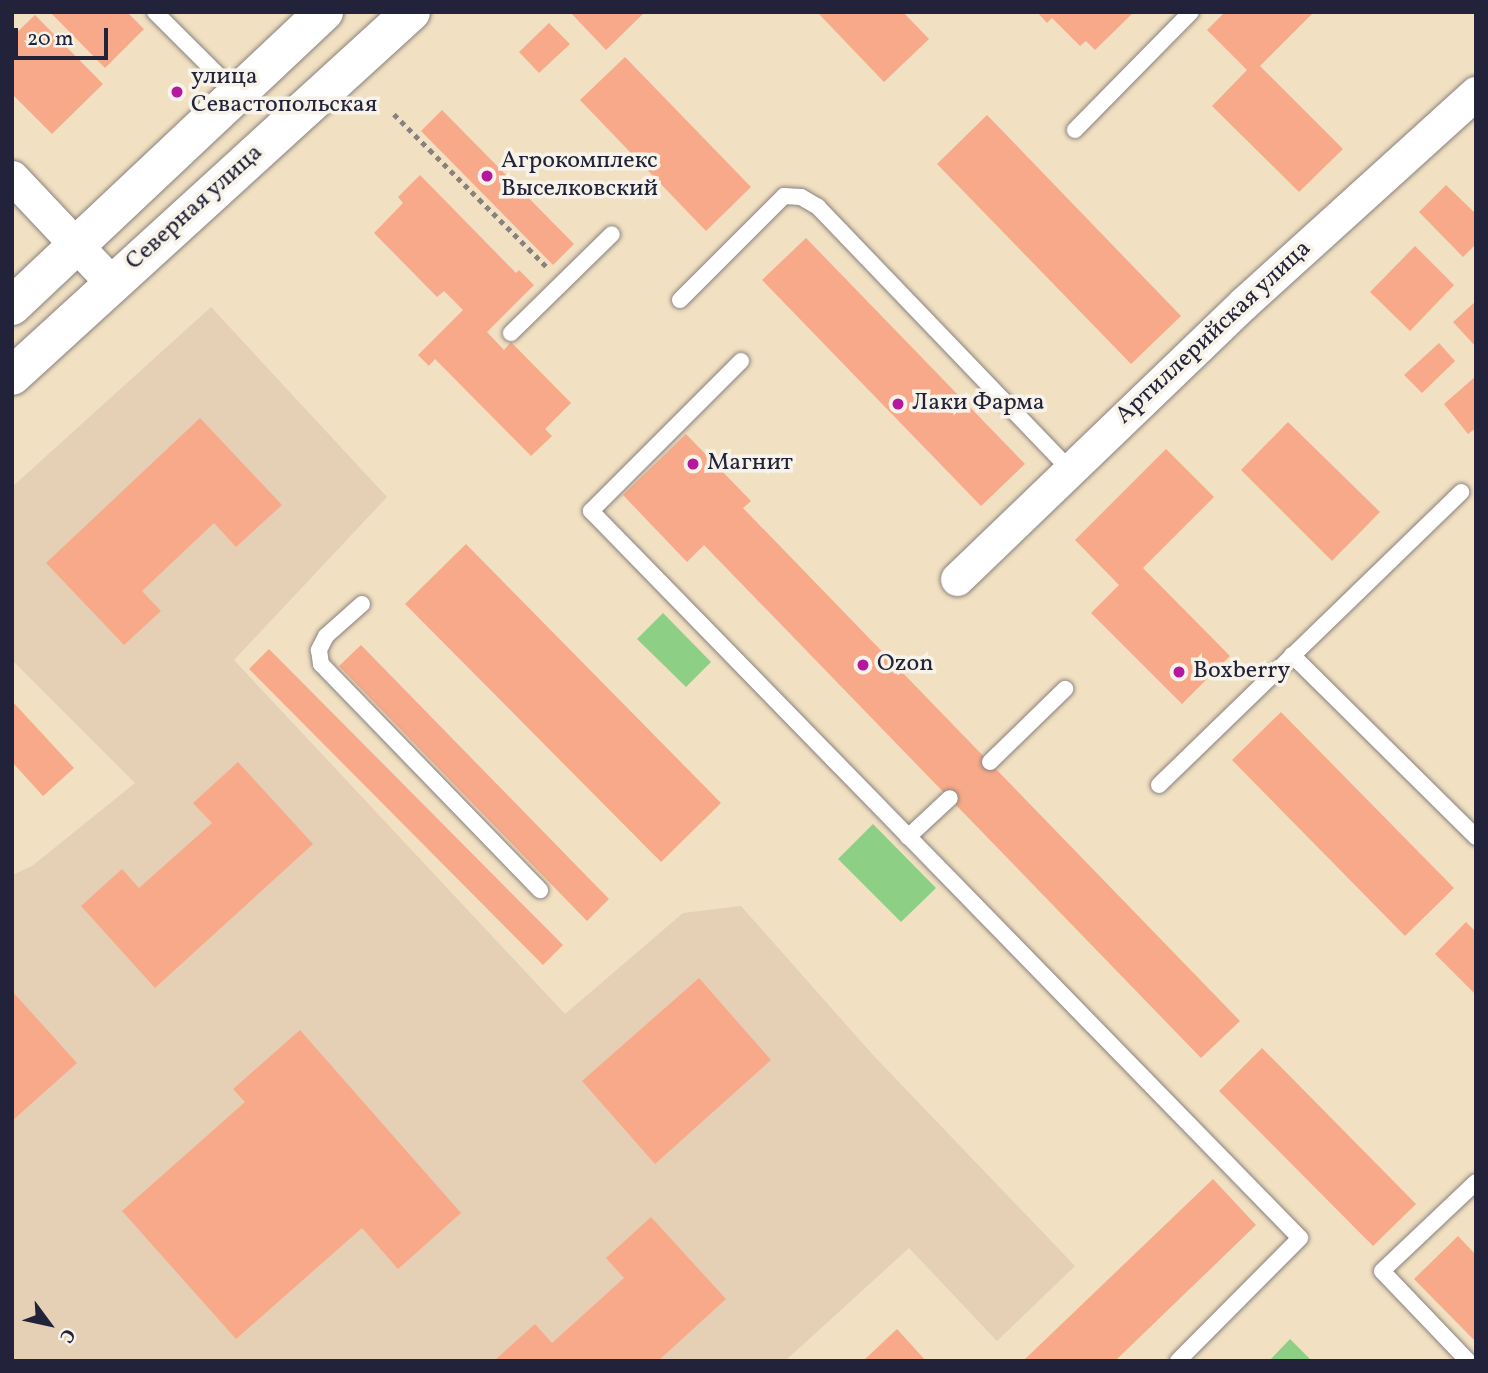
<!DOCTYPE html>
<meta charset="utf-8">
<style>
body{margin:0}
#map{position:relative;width:1488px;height:1373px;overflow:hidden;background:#f1e0c2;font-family:Vollkorn,serif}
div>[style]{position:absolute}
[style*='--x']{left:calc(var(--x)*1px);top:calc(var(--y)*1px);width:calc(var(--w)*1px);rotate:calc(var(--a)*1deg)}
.built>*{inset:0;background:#e5d0b6}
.green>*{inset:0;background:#8ecf86}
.building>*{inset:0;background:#f8a98a}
.path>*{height:4.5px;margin-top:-2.25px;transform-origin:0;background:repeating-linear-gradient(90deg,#8a817e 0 5px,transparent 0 10px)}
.roads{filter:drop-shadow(0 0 2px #8a817e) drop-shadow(0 0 2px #8a817e)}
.service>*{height:16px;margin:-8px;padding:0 8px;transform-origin:8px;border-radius:8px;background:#fff}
.minor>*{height:33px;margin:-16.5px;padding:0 16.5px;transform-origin:16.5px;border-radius:16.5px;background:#fff}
.primary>*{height:38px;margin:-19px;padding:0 19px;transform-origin:19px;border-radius:19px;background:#fff}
.dots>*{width:19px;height:19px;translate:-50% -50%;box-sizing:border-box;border:4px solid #f7f3e8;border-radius:50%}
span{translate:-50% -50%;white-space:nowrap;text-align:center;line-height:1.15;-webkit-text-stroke:7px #f7f3e8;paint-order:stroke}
.poi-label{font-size:24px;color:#22223b}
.left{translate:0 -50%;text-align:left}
.street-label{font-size:24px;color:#22223b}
.frame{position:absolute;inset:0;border:14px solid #22223b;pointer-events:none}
.north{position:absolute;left:14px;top:1289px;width:70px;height:70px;-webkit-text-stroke:5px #f7f3e8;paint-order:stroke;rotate:123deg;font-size:19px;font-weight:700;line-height:28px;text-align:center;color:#22223b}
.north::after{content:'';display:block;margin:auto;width:24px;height:32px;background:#22223b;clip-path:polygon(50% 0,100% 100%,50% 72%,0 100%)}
.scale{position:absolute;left:14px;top:28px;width:94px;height:32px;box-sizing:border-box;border:4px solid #22223b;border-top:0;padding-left:9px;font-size:21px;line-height:24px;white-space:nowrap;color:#22223b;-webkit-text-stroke:5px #f7f3e8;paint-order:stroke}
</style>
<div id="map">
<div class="built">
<i style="clip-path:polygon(211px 307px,387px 497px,234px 660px,565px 1014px,683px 913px,741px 906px,873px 1055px,1075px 1266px,997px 1341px,909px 1248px,785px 1361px,12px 1361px,12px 875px,32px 866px,135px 783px,12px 660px,12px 487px)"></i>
</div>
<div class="green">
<i style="clip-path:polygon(663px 613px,711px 662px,686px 687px,637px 639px)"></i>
<i style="clip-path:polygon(873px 824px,936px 888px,901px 922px,838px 859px)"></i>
<i style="clip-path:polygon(1290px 1339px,1312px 1361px,1269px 1361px)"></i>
</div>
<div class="building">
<i style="clip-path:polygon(50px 12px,127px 12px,144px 29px,105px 68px)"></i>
<i style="clip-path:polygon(570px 12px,645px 12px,606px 50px)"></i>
<i style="clip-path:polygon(817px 12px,903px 12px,929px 39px,884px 82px)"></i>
<i style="clip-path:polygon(1037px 12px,1134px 12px,1095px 50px,1086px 41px,1080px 46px,1052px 18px,1047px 23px)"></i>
<i style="clip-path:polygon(1225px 12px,1314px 12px,1260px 66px,1343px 149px,1299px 192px,1212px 106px,1247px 70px,1207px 30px)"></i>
<i style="clip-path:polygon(35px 15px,103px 84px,52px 134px,12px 94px,12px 37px)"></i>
<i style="clip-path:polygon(549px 23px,570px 44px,539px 73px,519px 52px)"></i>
<i style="clip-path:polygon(625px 57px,751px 187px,706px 231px,580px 100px)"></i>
<i style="clip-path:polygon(442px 110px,574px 244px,553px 265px,421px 131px)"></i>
<i style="clip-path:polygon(987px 115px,1181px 316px,1131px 364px,937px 164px)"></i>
<i style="clip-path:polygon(420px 175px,516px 273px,519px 270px,534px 285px,487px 332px,504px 350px,511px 342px,571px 403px,545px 429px,552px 436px,531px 456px,435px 359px,429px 366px,418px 355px,463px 310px,444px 291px,437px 297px,374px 233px,403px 203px,398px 197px)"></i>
<i style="clip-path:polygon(1446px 185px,1476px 214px,1476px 244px,1463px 257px,1419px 212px)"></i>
<i style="clip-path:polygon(806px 238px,1025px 464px,981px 506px,762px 280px)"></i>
<i style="clip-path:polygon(1415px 246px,1454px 285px,1410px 331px,1370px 292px)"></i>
<i style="clip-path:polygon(1476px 301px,1476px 347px,1453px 322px)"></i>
<i style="clip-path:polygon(1439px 343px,1455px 361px,1422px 393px,1404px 375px)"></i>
<i style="clip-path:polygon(1476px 376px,1476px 428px,1468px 434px,1444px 404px)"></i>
<i style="clip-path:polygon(200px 418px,282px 505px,236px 547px,214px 523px,142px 591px,161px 611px,124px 645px,46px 563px)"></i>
<i style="clip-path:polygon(1288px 422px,1380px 512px,1332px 561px,1241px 470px)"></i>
<i style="clip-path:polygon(686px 434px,751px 501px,743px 508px,1240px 1021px,1201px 1058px,704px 545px,687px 562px,623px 495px)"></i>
<i style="clip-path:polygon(1166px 449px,1214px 497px,1143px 568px,1230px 656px,1182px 704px,1091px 613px,1119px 585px,1075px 540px)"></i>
<i style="clip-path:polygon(466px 544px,721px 803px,661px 862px,405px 604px)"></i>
<i style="clip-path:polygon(361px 645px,609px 899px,587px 921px,339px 666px)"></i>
<i style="clip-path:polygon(269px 649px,563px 945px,543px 965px,249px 669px)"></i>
<i style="clip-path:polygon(12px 701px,74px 768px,43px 796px,12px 762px)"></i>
<i style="clip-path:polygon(1281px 712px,1454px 888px,1405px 936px,1232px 760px)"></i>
<i style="clip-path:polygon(238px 762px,313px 844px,155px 988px,81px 906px,122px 869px,139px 888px,212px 823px,193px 803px)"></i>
<i style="clip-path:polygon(1466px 922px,1476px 932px,1476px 995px,1435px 954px)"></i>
<i style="clip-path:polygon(699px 978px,771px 1060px,655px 1164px,582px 1081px)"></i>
<i style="clip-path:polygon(12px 991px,77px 1063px,12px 1121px)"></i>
<i style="clip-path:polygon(300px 1030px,461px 1213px,398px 1269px,362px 1228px,236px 1339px,122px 1211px,245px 1102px,233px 1089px)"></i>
<i style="clip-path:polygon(1262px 1048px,1416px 1204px,1373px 1246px,1219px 1091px)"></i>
<i style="clip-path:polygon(1213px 1179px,1256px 1225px,1115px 1361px,1023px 1361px)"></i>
<i style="clip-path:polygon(651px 1217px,726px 1299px,658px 1361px,494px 1361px,535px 1324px,552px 1343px,624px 1278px,606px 1258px)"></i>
<i style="clip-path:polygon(1458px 1236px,1476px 1255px,1476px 1342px,1414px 1279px)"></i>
<i style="clip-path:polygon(897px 1329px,926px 1361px,863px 1361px)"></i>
</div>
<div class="path">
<i style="--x:394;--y:114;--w:216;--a:45"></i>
</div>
<div class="roads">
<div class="service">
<i style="--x:155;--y:12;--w:116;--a:45"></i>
<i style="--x:1075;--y:130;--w:165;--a:-45.5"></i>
<i style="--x:680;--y:300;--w:147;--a:-45"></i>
<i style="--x:784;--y:196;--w:17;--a:3"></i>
<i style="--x:801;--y:197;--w:20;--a:30"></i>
<i style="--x:818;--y:207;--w:364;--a:46.2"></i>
<i style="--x:511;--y:333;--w:141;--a:-44.4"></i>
<i style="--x:741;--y:361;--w:212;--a:135"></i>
<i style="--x:591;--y:511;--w:1015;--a:45.72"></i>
<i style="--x:1300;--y:1238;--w:173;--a:134.8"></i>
<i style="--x:362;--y:604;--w:48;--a:138.4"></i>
<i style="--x:326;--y:636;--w:16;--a:117"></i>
<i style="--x:319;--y:650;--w:14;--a:82"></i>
<i style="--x:321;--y:664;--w:315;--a:45.9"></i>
<i style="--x:1292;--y:655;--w:259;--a:44.7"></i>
<i style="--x:990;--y:762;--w:105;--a:-44.2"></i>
<i style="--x:1159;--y:785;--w:421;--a:-44.1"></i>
<i style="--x:908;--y:837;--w:57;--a:-42.9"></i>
<i style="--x:1468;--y:1361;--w:124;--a:-133.7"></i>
<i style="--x:1382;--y:1271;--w:129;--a:-43.4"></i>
</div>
<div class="minor">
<i style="--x:12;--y:177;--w:146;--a:46.7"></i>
<i style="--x:957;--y:579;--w:398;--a:-43.9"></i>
<i style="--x:1244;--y:303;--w:313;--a:-42.2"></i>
</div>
<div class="primary">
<i style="--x:12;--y:306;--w:429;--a:-43.3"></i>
<i style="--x:12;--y:376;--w:540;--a:-42.37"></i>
</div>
</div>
<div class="dots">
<i style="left:177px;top:92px;background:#b5179e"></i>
<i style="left:487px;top:176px;background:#b5179e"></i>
<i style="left:898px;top:404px;background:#b5179e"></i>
<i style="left:693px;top:464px;background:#b5179e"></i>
<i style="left:863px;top:665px;background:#b5179e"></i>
<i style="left:1179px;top:672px;background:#b5179e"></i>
</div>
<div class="poi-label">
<span class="left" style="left:191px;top:92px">улица<br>Севастопольская</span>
<span class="left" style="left:501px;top:176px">Агрокомплекс<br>Выселковский</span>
<span class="left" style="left:912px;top:404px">Лаки Фарма</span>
<span class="left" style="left:707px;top:464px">Магнит</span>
<span class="left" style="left:877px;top:665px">Ozon</span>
<span class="left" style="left:1193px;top:672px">Boxberry</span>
</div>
<div class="street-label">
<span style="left:195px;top:208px;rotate:-42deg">Северная улица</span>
<span style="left:1214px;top:333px;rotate:-43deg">Артиллерийская улица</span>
</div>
<div class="frame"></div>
<div class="north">С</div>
<div class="scale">20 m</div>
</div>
